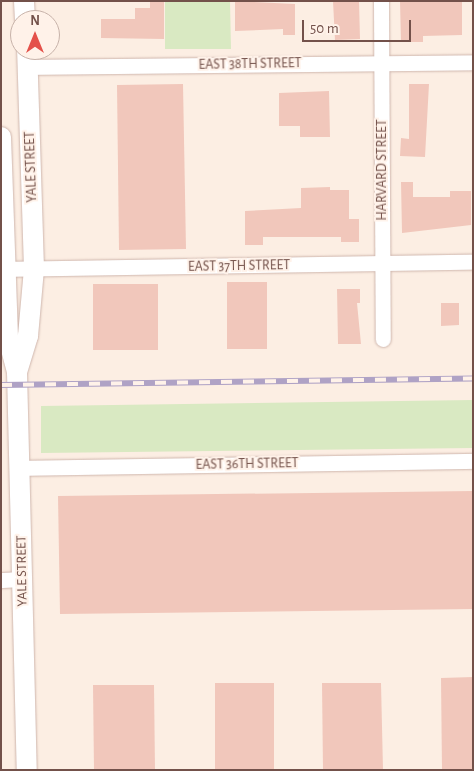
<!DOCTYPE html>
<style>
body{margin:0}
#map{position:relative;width:474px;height:771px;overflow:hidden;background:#fceee3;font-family:"Alegreya Sans",sans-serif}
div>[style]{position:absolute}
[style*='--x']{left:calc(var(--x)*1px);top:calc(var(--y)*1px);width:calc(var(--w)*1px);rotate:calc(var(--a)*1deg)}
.green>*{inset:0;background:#d9e9c2}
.building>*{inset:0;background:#f1c7bb}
.roads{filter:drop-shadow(0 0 1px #cfb6ad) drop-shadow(0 0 1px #cfb6ad)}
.street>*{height:15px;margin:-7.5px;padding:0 7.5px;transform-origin:7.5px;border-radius:7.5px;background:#fff}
.secondary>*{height:20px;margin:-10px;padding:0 10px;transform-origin:10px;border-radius:10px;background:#fff}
.rail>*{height:5.5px;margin-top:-2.75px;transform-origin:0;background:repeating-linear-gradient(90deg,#fff2e9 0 11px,#afa2c5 0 22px);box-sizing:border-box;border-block:1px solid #afa2c5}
span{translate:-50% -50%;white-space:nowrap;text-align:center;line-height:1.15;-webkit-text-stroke:4px #fff2e9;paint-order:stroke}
.street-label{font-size:14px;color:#73514a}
.frame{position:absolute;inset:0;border:2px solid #73514a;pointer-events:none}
.north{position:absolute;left:10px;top:10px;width:50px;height:50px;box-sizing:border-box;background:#fff2e9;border:1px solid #c7b2a9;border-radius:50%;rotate:0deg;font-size:14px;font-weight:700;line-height:20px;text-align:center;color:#73514a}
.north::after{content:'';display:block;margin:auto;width:18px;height:22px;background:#e4514a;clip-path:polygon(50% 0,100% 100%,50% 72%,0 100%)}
.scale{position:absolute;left:302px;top:20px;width:109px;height:22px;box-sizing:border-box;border:2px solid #73514a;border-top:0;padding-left:6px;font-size:15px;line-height:18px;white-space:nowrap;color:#73514a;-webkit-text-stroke:4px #fff2e9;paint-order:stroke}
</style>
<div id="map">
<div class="green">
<i style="clip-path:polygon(165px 1px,230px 1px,231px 49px,165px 49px)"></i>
<i style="clip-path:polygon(473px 400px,473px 448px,41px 453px,41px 406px)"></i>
</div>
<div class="building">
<i style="clip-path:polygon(235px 1px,295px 4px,295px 35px,283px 35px,283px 29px,235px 31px)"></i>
<i style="clip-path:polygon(333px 1px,359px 1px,360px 39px,335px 40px)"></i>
<i style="clip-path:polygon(400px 1px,462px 1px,462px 35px,423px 36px,423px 42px,401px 42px)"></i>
<i style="clip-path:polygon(150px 2px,164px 2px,164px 39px,101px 38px,101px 19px,135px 19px,135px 8px,150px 8px)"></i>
<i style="clip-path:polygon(183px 84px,186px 249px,119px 250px,117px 85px)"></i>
<i style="clip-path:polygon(409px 84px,429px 84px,425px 157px,400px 156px,401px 138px,409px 139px)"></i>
<i style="clip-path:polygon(329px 91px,330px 137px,300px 137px,300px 126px,279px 126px,279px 93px)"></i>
<i style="clip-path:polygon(401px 182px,413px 182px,413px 197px,450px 197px,450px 191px,471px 191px,471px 225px,402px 233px)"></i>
<i style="clip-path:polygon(330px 187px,330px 190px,349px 190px,349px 219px,359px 219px,359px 242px,341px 242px,341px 237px,263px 237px,263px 245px,245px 245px,245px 211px,301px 208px,301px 188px)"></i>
<i style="clip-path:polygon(227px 282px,267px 282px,267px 349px,227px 349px)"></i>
<i style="clip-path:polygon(93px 284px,158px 284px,158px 350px,93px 350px)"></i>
<i style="clip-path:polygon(337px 289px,360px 289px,360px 303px,357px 303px,361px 344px,338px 344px)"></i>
<i style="clip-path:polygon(441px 303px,459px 303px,459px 325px,441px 326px)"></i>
<i style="clip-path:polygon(473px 491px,473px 609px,60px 614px,58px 496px)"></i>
<i style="clip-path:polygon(473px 677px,473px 770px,442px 770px,441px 678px)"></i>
<i style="clip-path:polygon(215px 683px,274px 683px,274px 770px,215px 770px)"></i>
<i style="clip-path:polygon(322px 683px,381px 683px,383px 770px,323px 770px)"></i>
<i style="clip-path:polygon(93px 685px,154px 685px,155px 770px,94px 770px)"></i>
</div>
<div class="roads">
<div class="street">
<i style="--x:381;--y:1;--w:338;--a:89.7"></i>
<i style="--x:27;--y:67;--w:446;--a:-0.6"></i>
<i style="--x:5;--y:269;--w:468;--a:-0.9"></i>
<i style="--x:20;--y:468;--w:453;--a:-0.9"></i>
<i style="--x:1;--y:580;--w:21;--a:-3"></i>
</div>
<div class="secondary">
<i style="--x:24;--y:1;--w:19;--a:87"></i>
<i style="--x:1;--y:137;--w:201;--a:88"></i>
<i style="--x:8;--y:338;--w:35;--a:75"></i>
<i style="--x:17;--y:372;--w:398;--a:88.6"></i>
<i style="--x:17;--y:372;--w:38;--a:-73"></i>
<i style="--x:28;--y:336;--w:67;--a:-84.9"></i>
<i style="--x:34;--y:269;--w:219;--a:-91.8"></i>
</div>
</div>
<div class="rail">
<i style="--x:1;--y:385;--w:472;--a:-0.8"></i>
</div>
<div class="street-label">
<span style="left:250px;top:64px;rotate:-1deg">EAST 38TH STREET</span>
<span style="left:31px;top:167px;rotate:-92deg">YALE STREET</span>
<span style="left:382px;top:170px;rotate:-90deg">HARVARD STREET</span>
<span style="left:239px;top:266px;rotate:-1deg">EAST 37TH STREET</span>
<span style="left:247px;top:464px;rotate:-1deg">EAST 36TH STREET</span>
<span style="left:22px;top:571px;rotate:-91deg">YALE STREET</span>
</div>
<div class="frame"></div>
<div class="north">N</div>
<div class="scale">50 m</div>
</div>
